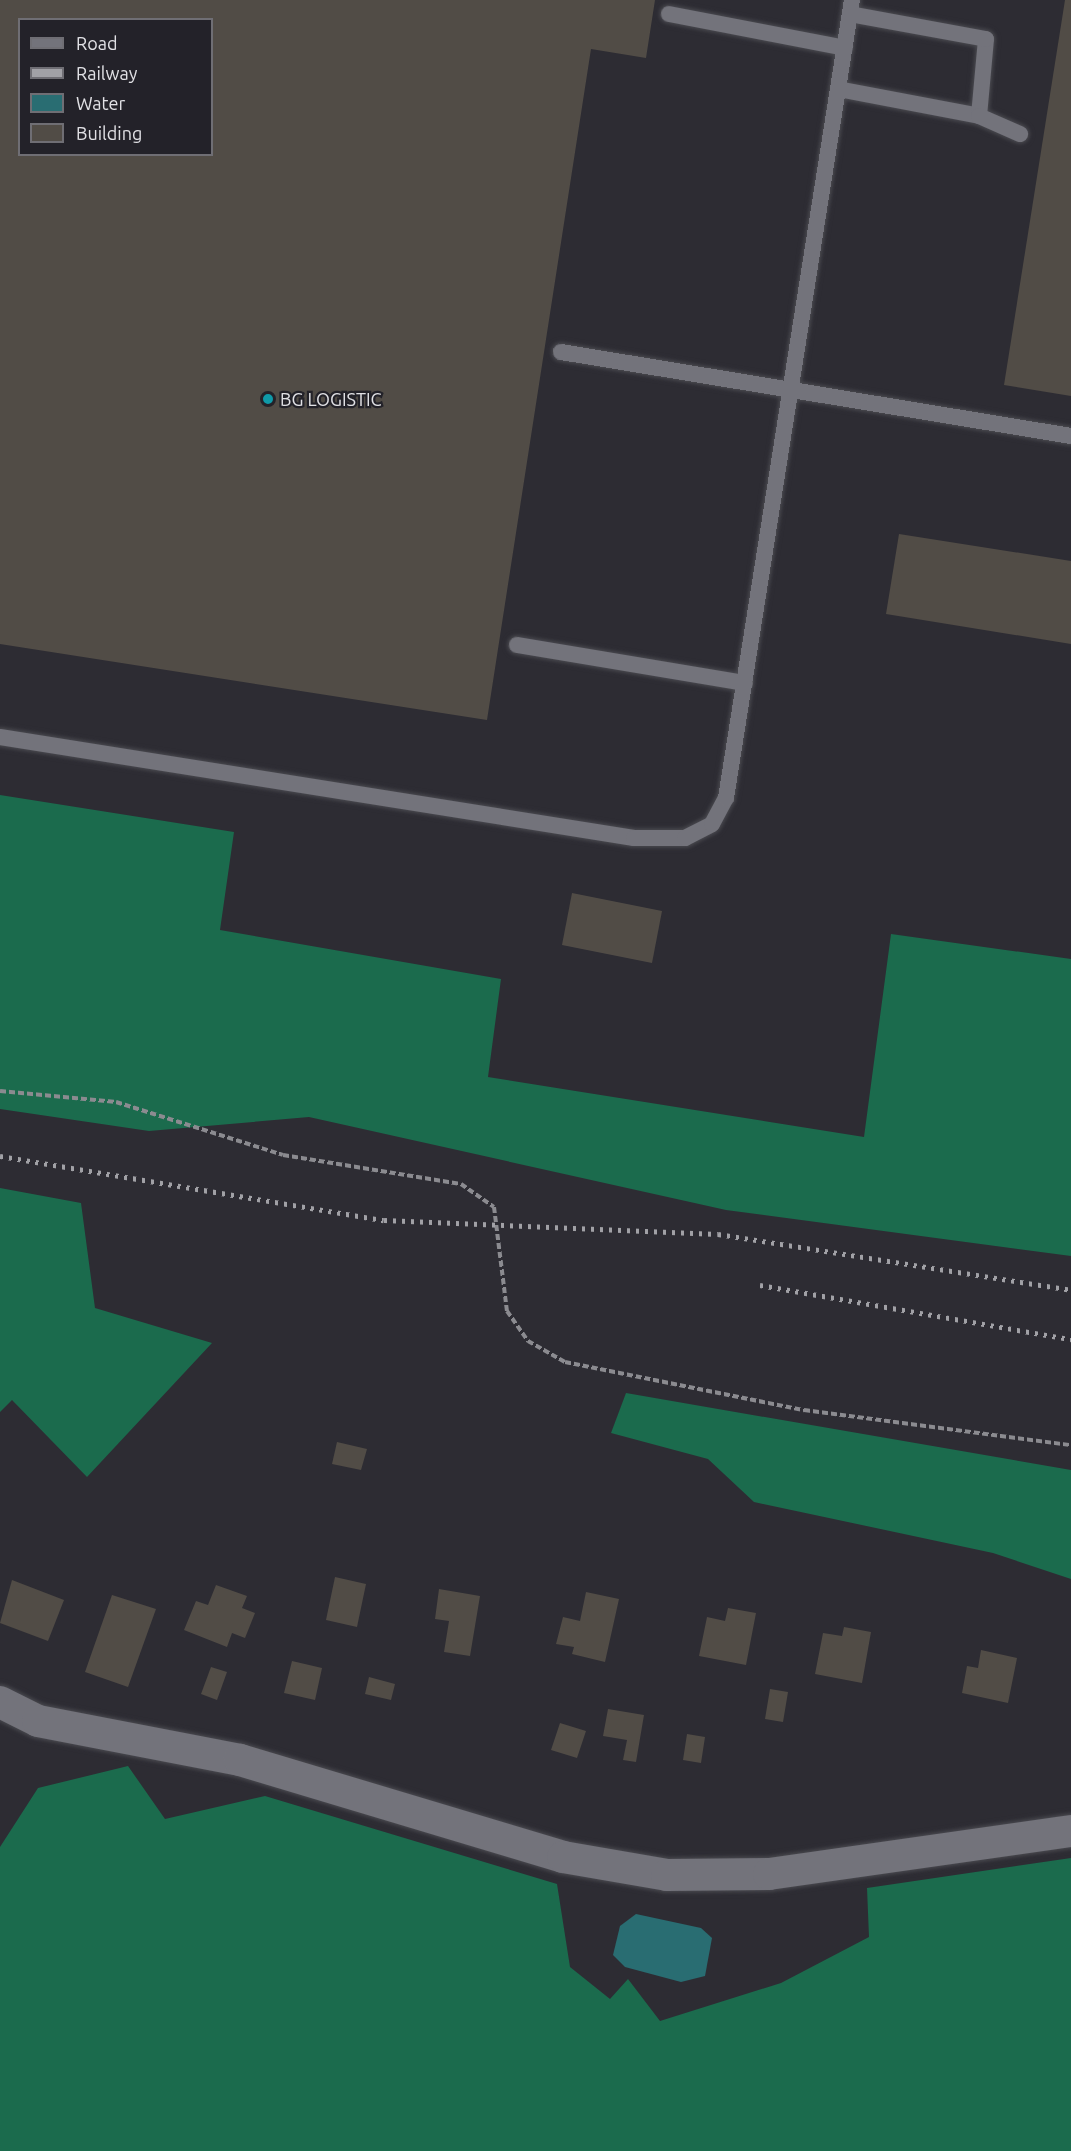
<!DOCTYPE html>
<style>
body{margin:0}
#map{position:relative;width:1071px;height:2151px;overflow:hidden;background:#2d2c33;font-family:Ubuntu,sans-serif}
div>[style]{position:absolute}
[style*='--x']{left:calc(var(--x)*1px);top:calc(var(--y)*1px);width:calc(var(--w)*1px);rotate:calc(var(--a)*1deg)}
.forest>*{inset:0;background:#1b6b4d}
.water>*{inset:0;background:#296d72}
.building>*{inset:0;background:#514c46}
.path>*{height:4px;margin-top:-2px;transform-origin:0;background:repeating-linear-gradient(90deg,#8b8b90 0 6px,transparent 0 9px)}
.roads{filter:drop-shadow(0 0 2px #4a4a50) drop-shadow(0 0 2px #4a4a50)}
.service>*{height:16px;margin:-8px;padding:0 8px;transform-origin:8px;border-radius:8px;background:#73737b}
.minor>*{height:32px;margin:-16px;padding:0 16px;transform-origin:16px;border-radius:16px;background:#73737b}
.rail>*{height:4.5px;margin-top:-2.25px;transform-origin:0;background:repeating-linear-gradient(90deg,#a1a1a6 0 3px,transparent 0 9px)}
.dots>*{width:16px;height:16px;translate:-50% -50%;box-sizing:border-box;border:3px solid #232229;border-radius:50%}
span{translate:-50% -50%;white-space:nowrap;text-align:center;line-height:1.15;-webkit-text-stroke:4.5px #232229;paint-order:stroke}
.poi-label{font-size:18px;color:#e1e1e5}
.left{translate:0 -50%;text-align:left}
.legend{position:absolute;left:18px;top:18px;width:195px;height:138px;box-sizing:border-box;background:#232229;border:2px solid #6f6e74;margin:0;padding:8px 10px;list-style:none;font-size:18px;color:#e1e1e5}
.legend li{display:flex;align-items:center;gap:12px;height:30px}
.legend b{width:30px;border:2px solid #6f6e74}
</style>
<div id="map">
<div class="forest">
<i style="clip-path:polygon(0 795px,234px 832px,220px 930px,501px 979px,488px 1077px,864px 1137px,891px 934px,1071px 959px,1071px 1256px,726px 1210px,309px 1117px,149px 1131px,0 1109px)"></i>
<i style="clip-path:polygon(0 1188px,81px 1203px,95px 1308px,212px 1343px,87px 1477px,12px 1400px,0 1412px)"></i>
<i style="clip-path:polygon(626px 1393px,1071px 1470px,1071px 1579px,993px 1553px,754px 1502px,708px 1459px,611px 1433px)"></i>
<i style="clip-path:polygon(128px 1766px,165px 1819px,265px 1796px,557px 1884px,570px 1967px,610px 1999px,628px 1979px,660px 2021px,781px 1983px,869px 1937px,867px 1888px,1071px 1858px,1071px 2151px,0 2151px,0 1847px,38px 1788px)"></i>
</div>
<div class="water">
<i style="clip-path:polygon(636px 1914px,701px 1928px,712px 1938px,705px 1976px,681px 1982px,625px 1967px,613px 1955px,620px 1926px)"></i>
</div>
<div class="building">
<i style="clip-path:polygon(evenodd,0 0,655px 0,646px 58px,591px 49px,487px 720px,0 644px,0 0,20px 20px,212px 20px,212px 154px,20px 154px,20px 20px)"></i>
<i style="clip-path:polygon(1065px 0,1071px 0,1071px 396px,1004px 385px)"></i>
<i style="clip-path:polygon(899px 534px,1071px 561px,1071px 644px,886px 614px)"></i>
<i style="clip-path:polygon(572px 893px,662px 911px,652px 963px,562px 945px)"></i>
<i style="clip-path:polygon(337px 1442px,367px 1449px,361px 1470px,332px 1464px)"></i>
<i style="clip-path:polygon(335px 1577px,366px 1584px,357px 1627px,326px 1620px)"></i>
<i style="clip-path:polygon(12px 1580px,64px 1600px,48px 1641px,0 1623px)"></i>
<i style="clip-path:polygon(216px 1585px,247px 1596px,242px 1608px,255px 1613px,245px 1638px,232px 1633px,227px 1647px,184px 1630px,196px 1601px,208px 1605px)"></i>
<i style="clip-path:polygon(439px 1589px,480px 1596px,470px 1656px,444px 1652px,449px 1621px,435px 1619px)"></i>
<i style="clip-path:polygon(586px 1592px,619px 1599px,605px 1662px,572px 1654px,574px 1647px,556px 1644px,563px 1617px,580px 1621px)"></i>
<i style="clip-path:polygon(112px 1595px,156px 1609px,128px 1687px,85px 1672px)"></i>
<i style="clip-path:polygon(728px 1608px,756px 1613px,746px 1665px,699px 1656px,707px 1617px,725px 1621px)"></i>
<i style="clip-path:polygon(844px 1627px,871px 1632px,862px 1683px,815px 1674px,823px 1633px,842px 1636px)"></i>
<i style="clip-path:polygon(981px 1650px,1017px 1658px,1008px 1703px,962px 1693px,967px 1666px,978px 1668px)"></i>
<i style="clip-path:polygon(292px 1661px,322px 1668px,315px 1700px,284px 1693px)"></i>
<i style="clip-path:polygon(211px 1667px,227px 1672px,217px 1700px,201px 1694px)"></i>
<i style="clip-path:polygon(369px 1677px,395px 1684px,391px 1700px,365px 1694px)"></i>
<i style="clip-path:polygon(770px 1689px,788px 1692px,783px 1722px,765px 1719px)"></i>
<i style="clip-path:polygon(608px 1709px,644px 1715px,636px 1762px,623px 1760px,627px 1740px,603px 1736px)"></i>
<i style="clip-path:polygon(560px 1723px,586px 1731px,577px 1758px,551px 1750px)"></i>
<i style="clip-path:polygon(687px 1734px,705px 1737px,701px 1763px,683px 1760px)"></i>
</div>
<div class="path">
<i style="--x:0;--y:1091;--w:117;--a:5.4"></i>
<i style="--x:116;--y:1102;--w:175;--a:17.6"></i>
<i style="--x:283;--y:1155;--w:180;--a:9.3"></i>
<i style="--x:461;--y:1184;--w:40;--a:34.9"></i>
<i style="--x:494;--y:1207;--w:105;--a:82.9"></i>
<i style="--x:507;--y:1311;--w:37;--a:55"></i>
<i style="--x:528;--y:1341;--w:43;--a:29.6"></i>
<i style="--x:565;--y:1362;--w:244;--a:11.4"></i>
<i style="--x:804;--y:1410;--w:269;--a:7.5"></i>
</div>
<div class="roads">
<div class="service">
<i style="--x:669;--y:14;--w:179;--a:10.9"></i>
<i style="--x:838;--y:89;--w:144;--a:10.8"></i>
<i style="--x:979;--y:116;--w:77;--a:-84.8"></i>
<i style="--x:986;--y:39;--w:138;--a:-169.6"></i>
<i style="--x:979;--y:116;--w:45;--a:23.7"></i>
<i style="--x:561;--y:352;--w:517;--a:9.35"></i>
<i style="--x:517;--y:645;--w:231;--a:9.5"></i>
<i style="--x:0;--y:737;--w:642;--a:9.05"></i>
<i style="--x:634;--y:838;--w:51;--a:0"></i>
<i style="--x:685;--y:838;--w:30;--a:-27"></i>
<i style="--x:712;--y:824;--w:30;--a:-62"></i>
<i style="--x:726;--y:798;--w:808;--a:-81.03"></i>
</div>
<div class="minor">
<i style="--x:0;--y:1702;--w:42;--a:26.6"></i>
<i style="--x:38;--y:1721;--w:206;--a:10.9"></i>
<i style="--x:240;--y:1760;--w:337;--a:16.7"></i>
<i style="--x:563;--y:1857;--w:106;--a:9.8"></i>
<i style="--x:667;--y:1875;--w:102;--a:-0.6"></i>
<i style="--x:769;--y:1874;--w:305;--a:-8.1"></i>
</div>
</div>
<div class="rail">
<i style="--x:0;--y:1156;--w:389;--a:9.5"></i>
<i style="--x:384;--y:1220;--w:334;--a:2.4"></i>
<i style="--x:718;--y:1234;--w:357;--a:9"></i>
<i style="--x:760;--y:1285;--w:316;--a:9.9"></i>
</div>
<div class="dots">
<i style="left:268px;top:399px;background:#0f9aa8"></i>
</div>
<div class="poi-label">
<span class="left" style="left:280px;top:399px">BG LOGISTIC</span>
</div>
<ul class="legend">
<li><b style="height:8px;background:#73737b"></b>Road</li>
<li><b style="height:8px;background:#a1a1a6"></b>Railway</li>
<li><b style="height:16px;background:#296d72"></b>Water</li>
<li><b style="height:16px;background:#514c46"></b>Building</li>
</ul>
</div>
